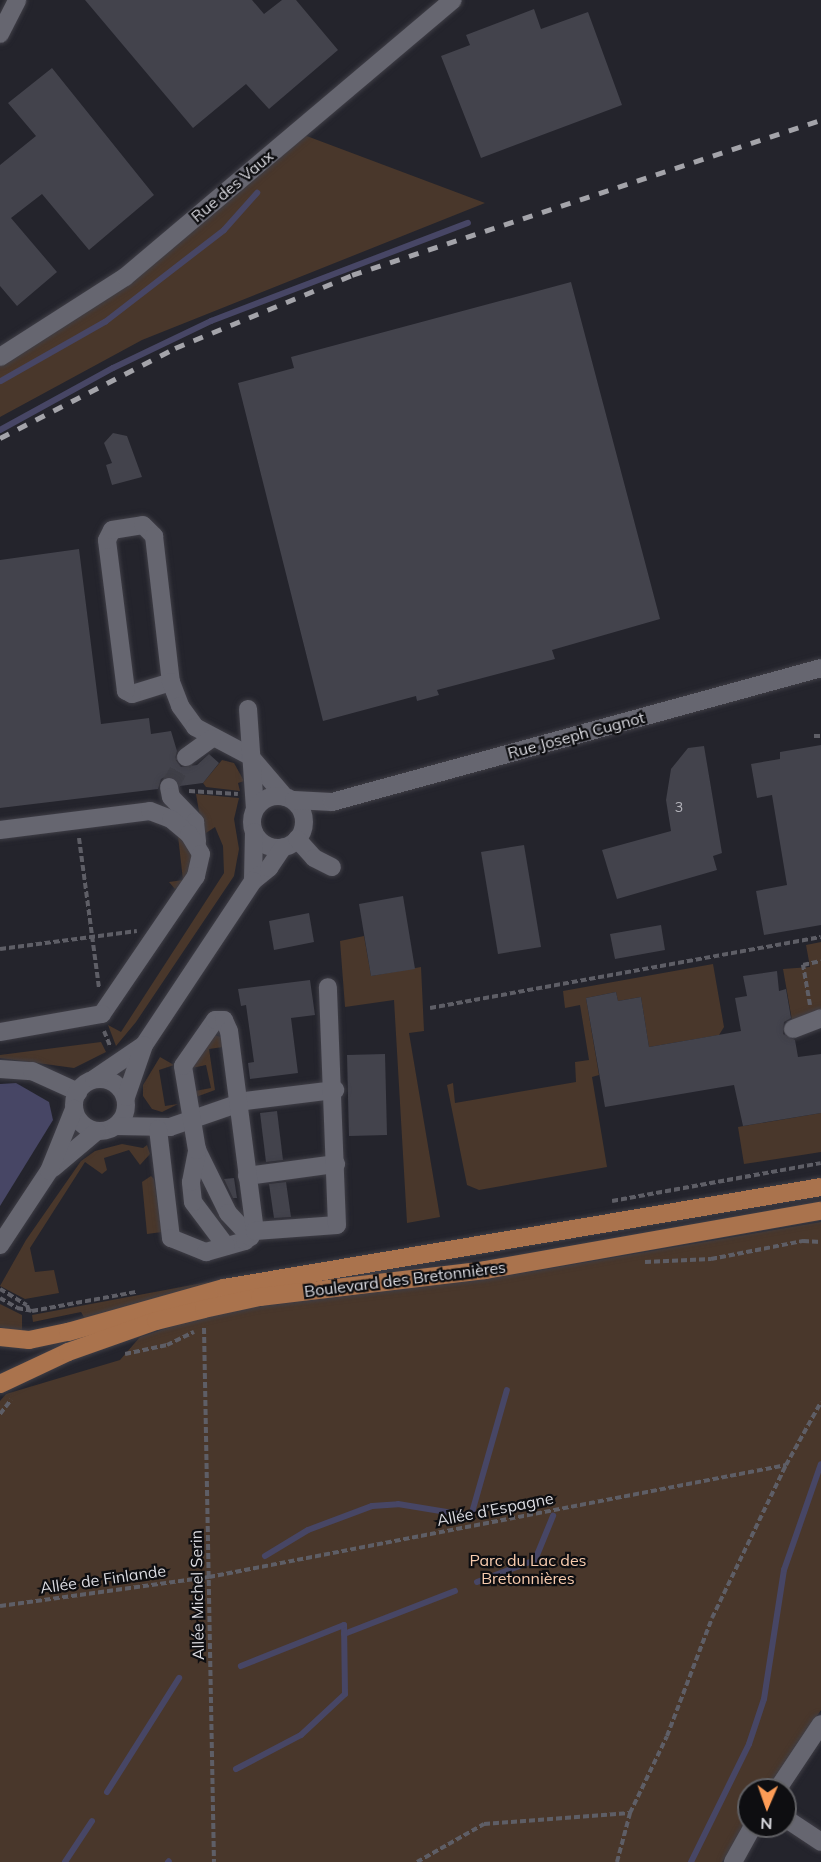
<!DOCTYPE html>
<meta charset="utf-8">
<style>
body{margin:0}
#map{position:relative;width:821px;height:1862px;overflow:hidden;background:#24242c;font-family:Mulish,sans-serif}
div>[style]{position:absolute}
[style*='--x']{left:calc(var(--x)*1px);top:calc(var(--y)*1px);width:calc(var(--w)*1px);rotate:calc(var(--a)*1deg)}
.green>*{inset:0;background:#49372b}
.water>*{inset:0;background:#474665}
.stream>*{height:6px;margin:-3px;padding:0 3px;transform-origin:3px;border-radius:3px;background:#474665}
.building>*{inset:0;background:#43434c}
.minor-tunnel>*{height:18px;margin-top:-9px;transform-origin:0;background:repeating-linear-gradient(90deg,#3f3f47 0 18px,transparent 0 27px)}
.path>*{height:4px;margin-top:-2px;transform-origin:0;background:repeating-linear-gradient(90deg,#5e5e66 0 6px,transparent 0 9px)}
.roads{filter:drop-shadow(0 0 2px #3f3e46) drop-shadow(0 0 2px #3f3e46)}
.minor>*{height:18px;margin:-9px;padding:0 9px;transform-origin:9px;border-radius:9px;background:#666670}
.minor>.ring{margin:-9px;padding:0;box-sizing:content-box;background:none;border:18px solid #666670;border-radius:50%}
.major>*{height:18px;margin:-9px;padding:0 9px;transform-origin:9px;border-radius:9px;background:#aa734d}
.rail>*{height:4.5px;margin-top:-2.25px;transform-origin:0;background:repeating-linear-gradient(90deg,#a4a4aa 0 10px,transparent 0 20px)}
span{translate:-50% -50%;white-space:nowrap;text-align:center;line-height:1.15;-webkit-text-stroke:4.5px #0e0e11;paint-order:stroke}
.number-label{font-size:14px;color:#b5b5bc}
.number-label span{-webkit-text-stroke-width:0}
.street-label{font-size:16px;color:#dbdbe1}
.park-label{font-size:16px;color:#f8cbad}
.north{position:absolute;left:737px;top:1778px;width:60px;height:60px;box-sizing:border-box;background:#0e0e11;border:2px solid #606064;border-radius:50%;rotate:182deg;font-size:16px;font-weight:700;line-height:24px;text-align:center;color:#dbdbe1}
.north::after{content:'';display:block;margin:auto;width:21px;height:27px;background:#fd9c56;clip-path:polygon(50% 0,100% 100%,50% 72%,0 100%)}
</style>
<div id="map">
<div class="green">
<i style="clip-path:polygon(296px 132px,485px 203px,142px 340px,0 417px,0 357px,94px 300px)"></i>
<i style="clip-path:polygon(222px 760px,234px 763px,244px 781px,238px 783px,240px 791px,206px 787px,203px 783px)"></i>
<i style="clip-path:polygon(196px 794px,239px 798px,234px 819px,239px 849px,234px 876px,136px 1022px,116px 1046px,108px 1025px,121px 1032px,224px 873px,223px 846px,215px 827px,203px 835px)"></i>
<i style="clip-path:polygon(178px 836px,191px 845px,193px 864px,179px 887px,175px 889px,169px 882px,183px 880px)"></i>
<i style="clip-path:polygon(364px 936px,371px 976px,421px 967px,424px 1031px,409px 1033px,440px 1217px,407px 1223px,394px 1000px,345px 1007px,340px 941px)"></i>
<i style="clip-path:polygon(821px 942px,821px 1009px,792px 1020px,783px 969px,810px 967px,806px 945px)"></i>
<i style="clip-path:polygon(713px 964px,724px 1027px,719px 1035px,649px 1047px,641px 997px,618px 1001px,616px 992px,586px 998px,599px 1075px,592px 1077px,607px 1167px,479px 1190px,467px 1185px,447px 1085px,453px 1083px,455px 1103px,576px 1082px,575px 1062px,589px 1060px,580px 1005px,565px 1008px,563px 991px)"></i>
<i style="clip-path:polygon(214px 1035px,221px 1037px,223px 1047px,209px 1049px,215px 1090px,196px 1097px,195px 1091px,211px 1088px,206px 1065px,192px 1068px)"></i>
<i style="clip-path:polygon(101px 1042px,106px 1052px,74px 1068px,0 1058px,0 1055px)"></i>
<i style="clip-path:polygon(160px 1057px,174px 1065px,159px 1070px,165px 1106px,178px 1104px,162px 1112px,152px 1109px,143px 1096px,143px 1085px)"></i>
<i style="clip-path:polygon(821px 1113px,821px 1152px,744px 1164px,738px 1127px)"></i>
<i style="clip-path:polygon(122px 1144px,143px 1148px,147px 1145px,150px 1154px,140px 1165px,129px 1150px,104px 1158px,107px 1170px,102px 1174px,85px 1162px,30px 1248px,35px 1272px,54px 1270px,59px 1293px,25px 1299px,0 1286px,26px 1240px,81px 1161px,95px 1151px)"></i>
<i style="clip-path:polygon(151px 1176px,154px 1179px,162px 1232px,147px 1234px,142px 1182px)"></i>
<i style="clip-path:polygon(821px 1222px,821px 1710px,768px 1790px,749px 1790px,749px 1820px,722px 1862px,0 1862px,0 1401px,6px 1394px,120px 1360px,140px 1337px,216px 1312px,494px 1278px)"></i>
<i style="clip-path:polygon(208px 1282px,209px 1286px,85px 1319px,81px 1312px,33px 1322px,32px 1315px)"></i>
<i style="clip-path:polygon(0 1304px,22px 1315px,22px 1334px,0 1327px)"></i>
</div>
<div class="water">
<i style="clip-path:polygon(16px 1083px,49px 1102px,53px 1120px,0 1206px,0 1084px)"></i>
</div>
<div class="stream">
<i style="--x:1;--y:381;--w:120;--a:-29.6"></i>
<i style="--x:105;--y:322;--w:150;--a:-37.7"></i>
<i style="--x:224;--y:230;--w:50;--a:-48.3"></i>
<i style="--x:0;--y:430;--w:129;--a:-28.8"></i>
<i style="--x:113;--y:368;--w:109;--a:-25.6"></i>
<i style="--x:211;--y:321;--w:275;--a:-20.9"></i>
<i style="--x:265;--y:1556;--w:50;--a:-31.2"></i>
<i style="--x:308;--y:1530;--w:68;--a:-20.6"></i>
<i style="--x:372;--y:1506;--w:26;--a:-4"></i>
<i style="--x:398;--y:1504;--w:74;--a:9.3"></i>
<i style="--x:471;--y:1516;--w:131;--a:-74.1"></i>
<i style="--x:477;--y:1582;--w:62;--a:-20.8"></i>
<i style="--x:535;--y:1560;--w:48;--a:-67.8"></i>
<i style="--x:344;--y:1634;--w:119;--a:-21.2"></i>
<i style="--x:236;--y:1769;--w:73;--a:-27.6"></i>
<i style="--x:301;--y:1735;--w:60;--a:-43"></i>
<i style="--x:345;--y:1694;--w:69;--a:-90.8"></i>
<i style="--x:344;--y:1625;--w:111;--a:158.3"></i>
<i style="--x:107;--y:1792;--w:135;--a:-57.7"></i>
<i style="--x:65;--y:1862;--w:49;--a:-56.6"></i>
<i style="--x:168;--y:1862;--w:1;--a:-45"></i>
<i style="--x:691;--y:1862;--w:131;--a:-63.8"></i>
<i style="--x:749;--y:1744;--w:47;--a:-71.6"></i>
<i style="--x:764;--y:1699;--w:131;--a:-81.2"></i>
<i style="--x:784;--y:1570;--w:112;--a:-70.8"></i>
</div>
<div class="building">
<i style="clip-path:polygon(85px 0,252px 0,264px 14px,282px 0,296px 0,338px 50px,269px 109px,246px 84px,193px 128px)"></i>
<i style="clip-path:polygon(534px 9px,541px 29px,588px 12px,622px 105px,481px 158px,441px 56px,470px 45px,466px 35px)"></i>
<i style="clip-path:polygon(52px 68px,154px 195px,89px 250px,42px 194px,11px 218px,57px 272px,17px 306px,0 286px,0 165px,36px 136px,8px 103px)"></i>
<i style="clip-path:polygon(571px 282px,660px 619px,552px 650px,555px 659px,437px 690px,439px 695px,417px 701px,416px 696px,323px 721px,238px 383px,294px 368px,291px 357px)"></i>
<i style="clip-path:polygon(113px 433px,127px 436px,142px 477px,112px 485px,106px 465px,112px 463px,104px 443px)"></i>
<i style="clip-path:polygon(79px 549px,101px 724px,149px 718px,151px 734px,171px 731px,177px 751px,175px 759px,181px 767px,197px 765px,209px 754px,219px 763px,203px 783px,180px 786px,177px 779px,167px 776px,161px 779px,158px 789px,0 808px,0 560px)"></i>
<i style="clip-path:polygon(821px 745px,821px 925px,764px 935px,756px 891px,787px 885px,772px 795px,757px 798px,751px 764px,780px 759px,780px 752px)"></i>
<i style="clip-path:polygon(704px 746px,722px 853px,713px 856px,717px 870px,617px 899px,602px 850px,671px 831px,666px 800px,671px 769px,688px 748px)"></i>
<i style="clip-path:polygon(524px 845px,541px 947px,498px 954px,481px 852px)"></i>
<i style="clip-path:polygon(403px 896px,415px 969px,371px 976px,359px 904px)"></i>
<i style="clip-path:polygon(309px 913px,314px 942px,274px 950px,269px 921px)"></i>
<i style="clip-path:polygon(661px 925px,665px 950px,615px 959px,610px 934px)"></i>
<i style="clip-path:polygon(777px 971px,779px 991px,786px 989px,791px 1018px,784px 1022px,783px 1034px,795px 1040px,798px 1057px,821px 1054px,821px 1113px,743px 1126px,734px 1085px,605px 1107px,586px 998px,616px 992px,618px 1001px,641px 997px,649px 1047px,741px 1031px,735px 998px,747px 996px,743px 976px)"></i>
<i style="clip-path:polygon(310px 980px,315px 1015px,291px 1018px,298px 1073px,250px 1079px,248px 1063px,254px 1062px,246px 1005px,241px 1006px,238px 989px)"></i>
<i style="clip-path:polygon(385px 1054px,387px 1135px,349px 1136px,347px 1055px)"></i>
<i style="clip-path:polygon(277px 1111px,283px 1160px,266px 1162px,260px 1113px)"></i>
<i style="clip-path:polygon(234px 1178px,237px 1198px,233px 1198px,224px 1179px)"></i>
<i style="clip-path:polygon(286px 1182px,291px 1217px,274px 1218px,269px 1184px)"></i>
</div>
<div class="minor-tunnel">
<i style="--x:169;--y:787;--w:34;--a:-60"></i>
</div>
<div class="path">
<i style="--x:814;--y:736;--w:7;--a:0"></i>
<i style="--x:189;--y:791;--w:49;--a:3.5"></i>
<i style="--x:79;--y:838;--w:151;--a:82.4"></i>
<i style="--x:0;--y:949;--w:138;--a:-7.5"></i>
<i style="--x:810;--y:1005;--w:41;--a:-99.9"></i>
<i style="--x:803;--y:965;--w:18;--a:-13"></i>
<i style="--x:430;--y:1008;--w:397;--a:-10.3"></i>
<i style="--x:104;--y:1031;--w:16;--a:68"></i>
<i style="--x:612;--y:1201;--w:212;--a:-10.3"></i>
<i style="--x:645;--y:1262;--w:66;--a:-2.6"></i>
<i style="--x:711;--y:1259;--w:94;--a:-11.1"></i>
<i style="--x:803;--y:1241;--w:18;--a:3"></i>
<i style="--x:0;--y:1289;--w:31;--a:31"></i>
<i style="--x:27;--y:1305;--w:6;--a:72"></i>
<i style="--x:0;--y:1298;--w:20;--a:30"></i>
<i style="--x:17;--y:1308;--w:15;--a:11"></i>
<i style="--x:32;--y:1311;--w:106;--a:-10.4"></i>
<i style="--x:204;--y:1328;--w:534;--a:88.93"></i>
<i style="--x:125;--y:1354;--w:43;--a:-12.1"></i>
<i style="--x:167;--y:1345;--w:30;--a:-26"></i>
<i style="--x:0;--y:1414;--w:18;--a:-52"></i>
<i style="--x:0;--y:1606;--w:211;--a:-7.9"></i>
<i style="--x:209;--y:1577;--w:588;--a:-10.98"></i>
<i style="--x:417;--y:1862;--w:77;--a:-29.6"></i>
<i style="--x:484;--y:1824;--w:146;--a:-4.3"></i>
<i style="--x:617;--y:1862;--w:51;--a:-75.1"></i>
<i style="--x:630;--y:1813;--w:85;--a:-64.3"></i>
<i style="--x:667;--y:1736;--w:126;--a:-69.1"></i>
<i style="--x:712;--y:1618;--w:170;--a:-64.2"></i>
<i style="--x:786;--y:1465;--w:72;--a:-60.9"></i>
</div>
<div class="roads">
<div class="minor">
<i style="--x:0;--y:34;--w:38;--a:-63"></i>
<i style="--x:0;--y:357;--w:148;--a:-32.6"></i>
<i style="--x:125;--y:277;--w:429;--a:-40.2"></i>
<i style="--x:171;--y:682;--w:41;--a:162.9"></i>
<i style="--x:132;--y:694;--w:7;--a:-153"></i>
<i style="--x:126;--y:691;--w:152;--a:-97.2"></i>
<i style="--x:107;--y:540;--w:11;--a:-63"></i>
<i style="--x:112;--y:530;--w:31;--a:-9"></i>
<i style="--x:143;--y:525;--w:16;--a:45"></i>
<i style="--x:154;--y:536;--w:147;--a:83.4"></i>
<i style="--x:171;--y:682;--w:26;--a:69"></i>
<i style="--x:180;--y:706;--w:26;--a:54"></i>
<i style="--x:195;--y:727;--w:62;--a:27.8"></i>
<i style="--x:250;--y:756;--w:54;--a:49.5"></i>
<i style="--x:248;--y:709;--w:99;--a:86"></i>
<i style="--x:186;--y:757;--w:32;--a:-36"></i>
<i style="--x:169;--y:787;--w:10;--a:79"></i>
<i style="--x:171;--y:797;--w:35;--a:46"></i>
<i style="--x:195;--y:822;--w:20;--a:84"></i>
<i class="ring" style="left:252px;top:796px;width:34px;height:34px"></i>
<i style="--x:294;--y:800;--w:38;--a:3"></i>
<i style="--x:332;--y:802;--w:507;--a:-15.32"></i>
<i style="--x:0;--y:830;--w:151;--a:-7.2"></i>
<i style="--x:150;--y:811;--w:22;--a:21"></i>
<i style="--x:171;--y:819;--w:23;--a:40"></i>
<i style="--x:189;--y:834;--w:23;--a:59"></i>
<i style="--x:201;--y:854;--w:23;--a:103"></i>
<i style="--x:196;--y:876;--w:167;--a:124.3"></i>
<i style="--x:102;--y:1014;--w:104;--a:170"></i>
<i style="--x:254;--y:832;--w:49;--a:91.2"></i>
<i style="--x:253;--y:881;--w:21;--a:-39"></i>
<i style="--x:269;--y:868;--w:25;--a:-56"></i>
<i style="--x:297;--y:839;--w:25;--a:48"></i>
<i style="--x:314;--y:858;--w:20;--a:27"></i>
<i style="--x:793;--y:1029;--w:30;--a:-21"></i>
<i style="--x:144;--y:1045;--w:197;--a:-56.4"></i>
<i style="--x:0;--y:1069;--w:32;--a:4"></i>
<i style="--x:32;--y:1071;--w:51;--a:24.5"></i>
<i class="ring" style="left:74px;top:1079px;width:34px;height:34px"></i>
<i style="--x:94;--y:1079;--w:60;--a:-34.2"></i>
<i style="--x:144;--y:1045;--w:55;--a:109.1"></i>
<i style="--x:116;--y:1126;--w:54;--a:1.1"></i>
<i style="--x:170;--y:1127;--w:79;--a:-19.1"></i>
<i style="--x:245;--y:1101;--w:91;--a:-7"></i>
<i style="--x:158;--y:1129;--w:110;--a:83.2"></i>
<i style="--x:171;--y:1238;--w:38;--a:22"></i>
<i style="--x:206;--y:1252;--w:41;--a:-15.8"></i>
<i style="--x:245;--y:1241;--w:14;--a:-45"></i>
<i style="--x:197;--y:1150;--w:70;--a:63.8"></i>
<i style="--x:228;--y:1213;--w:33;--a:47"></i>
<i style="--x:53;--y:1168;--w:57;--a:-40.1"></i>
<i style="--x:247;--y:1176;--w:90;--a:-7.7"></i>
<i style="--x:0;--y:1245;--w:89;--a:-56.5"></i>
<i style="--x:49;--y:1171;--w:67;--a:-68"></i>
<i style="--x:226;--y:1246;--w:55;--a:-126.9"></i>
<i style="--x:193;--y:1202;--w:20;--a:-96"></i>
<i style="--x:191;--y:1182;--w:33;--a:-79"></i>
<i style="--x:197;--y:1150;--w:85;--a:-99.5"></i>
<i style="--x:183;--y:1066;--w:56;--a:-55.2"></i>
<i style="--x:215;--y:1020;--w:9;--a:0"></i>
<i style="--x:224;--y:1020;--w:12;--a:66"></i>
<i style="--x:229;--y:1031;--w:202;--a:82.6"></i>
<i style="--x:255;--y:1231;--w:82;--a:-4.2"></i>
<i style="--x:337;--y:1225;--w:238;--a:-92.2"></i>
<i style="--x:777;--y:1790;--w:79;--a:-56.3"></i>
<i style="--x:785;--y:1818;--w:43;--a:33.7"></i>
<i style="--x:733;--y:1862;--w:41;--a:-60.9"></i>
</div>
<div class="major">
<i style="--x:0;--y:1337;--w:29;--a:6"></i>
<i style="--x:29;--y:1340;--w:40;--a:-12"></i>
<i style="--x:68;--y:1332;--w:162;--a:-15.8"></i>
<i style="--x:224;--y:1288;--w:605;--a:-9.6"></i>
<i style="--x:0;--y:1384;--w:75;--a:-25.2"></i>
<i style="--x:68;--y:1352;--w:93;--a:-19.4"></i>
<i style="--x:156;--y:1321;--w:49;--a:-14"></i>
<i style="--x:204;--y:1309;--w:57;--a:-12.1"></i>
<i style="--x:260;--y:1297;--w:227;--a:-6.8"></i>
<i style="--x:485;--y:1270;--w:341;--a:-10"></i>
</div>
</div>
<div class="rail">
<i style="--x:0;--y:438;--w:197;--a:-27.2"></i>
<i style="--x:175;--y:348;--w:191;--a:-22.4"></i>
<i style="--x:352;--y:275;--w:494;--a:-18.3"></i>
</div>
<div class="number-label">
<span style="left:679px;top:807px">3</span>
</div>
<div class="street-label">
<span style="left:232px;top:186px;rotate:-40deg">Rue des Vaux</span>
<span style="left:576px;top:735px;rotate:-15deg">Rue Joseph Cugnot</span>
<span style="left:405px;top:1279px;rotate:-7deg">Boulevard des Bretonnières</span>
<span style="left:495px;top:1509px;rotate:-11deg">Allée d’Espagne</span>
<span style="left:103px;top:1579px;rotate:-8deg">Allée de Finlande</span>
<span style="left:197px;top:1595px;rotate:-91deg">Allée Michel Serin</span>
</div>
<div class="park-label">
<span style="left:528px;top:1569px">Parc du Lac des<br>Bretonnières</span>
</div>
<div class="north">N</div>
</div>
